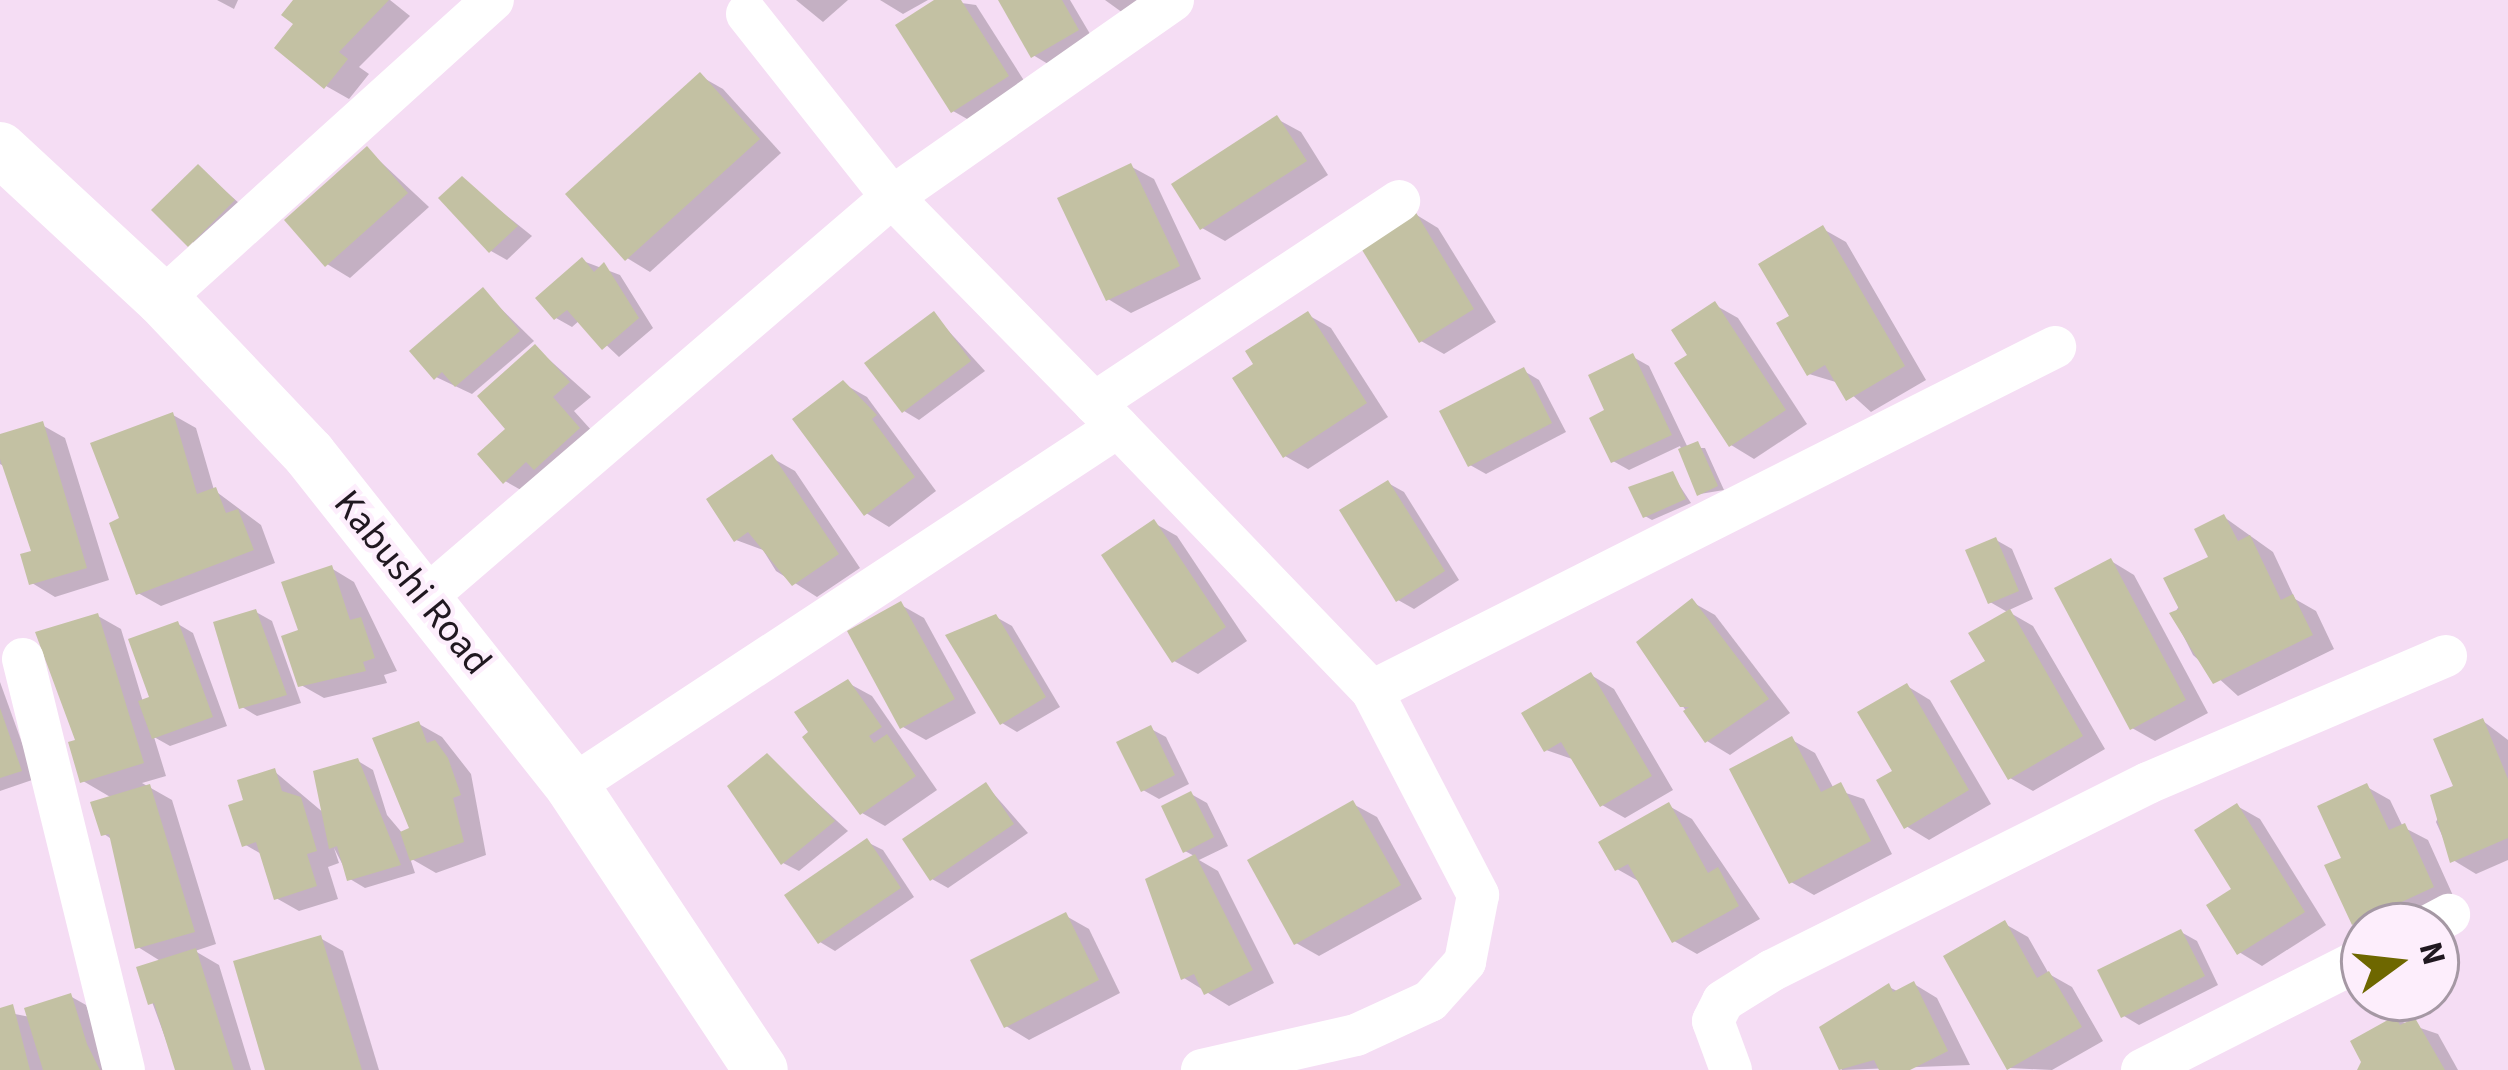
<!DOCTYPE html>
<style>
body{margin:0}
#map{position:relative;width:2508px;height:1070px;overflow:hidden;background:#f5ddf4;font-family:"Source Sans 3",sans-serif}
div>[style]{position:absolute}
[style*='--x']{left:calc(var(--x)*1px);top:calc(var(--y)*1px);width:calc(var(--w)*1px);rotate:calc(var(--a)*1deg)}
.shadow>*{inset:0;background:#0003}
.building>*{inset:0;background:#c3c1a3}
.minor>*{height:42px;margin:-21px;padding:0 21px;transform-origin:21px;border-radius:21px;background:#fff}
.major>*{height:54px;margin:-27px;padding:0 27px;transform-origin:27px;border-radius:27px;background:#fff}
span{translate:-50% -50%;white-space:nowrap;text-align:center;line-height:1.15;-webkit-text-stroke:9px #fdeefc;paint-order:stroke}
.street-label{font-size:39px;color:#201820}
.north{position:absolute;left:2340px;top:902px;width:120px;height:120px;box-sizing:border-box;background:#fdeefc;border:3px solid #a598a4;border-radius:50%;rotate:75deg;font-size:33px;font-weight:700;line-height:48px;text-align:center;color:#201820}
.north::after{content:'';display:block;margin:auto;width:42px;height:54px;background:#6e6700;clip-path:polygon(50% 0,100% 100%,50% 72%,0 100%)}
</style>
<div id="map">
<div class="shadow">
<i style="clip-path:polygon(217px 0,238px 0,234px 9px)"></i>
<i style="clip-path:polygon(300px 0,390px 0,410px 16px,359px 67px,369px 74px,349px 99px,326px 86px,297px 23px)"></i>
<i style="clip-path:polygon(796px 0,848px 0,823px 22px)"></i>
<i style="clip-path:polygon(880px 0,928px 0,903px 14px)"></i>
<i style="clip-path:polygon(940px 0,976px 5px,1030px 90px,976px 124px,953px 111px)"></i>
<i style="clip-path:polygon(1001px 0,1070px 0,1093px 39px,1048px 64px,1033px 55px)"></i>
<i style="clip-path:polygon(1105px 0,1141px 0,1123px 13px)"></i>
<i style="clip-path:polygon(700px 76px,723px 89px,781px 153px,650px 272px,627px 258px)"></i>
<i style="clip-path:polygon(1277px 119px,1301px 132px,1328px 175px,1225px 241px,1202px 228px)"></i>
<i style="clip-path:polygon(368px 150px,429px 207px,350px 278px,327px 264px)"></i>
<i style="clip-path:polygon(1130px 166px,1154px 179px,1201px 279px,1131px 313px,1108px 299px)"></i>
<i style="clip-path:polygon(198px 167px,248px 211px,206px 254px,156px 210px)"></i>
<i style="clip-path:polygon(462px 180px,532px 236px,507px 260px,491px 251px)"></i>
<i style="clip-path:polygon(1415px 214px,1438px 228px,1496px 322px,1444px 354px,1421px 341px)"></i>
<i style="clip-path:polygon(1823px 229px,1846px 242px,1926px 380px,1871px 412px,1839px 383px,1809px 374px,1793px 317px)"></i>
<i style="clip-path:polygon(583px 261px,620px 275px,653px 328px,619px 357px,580px 320px,572px 327px,556px 318px)"></i>
<i style="clip-path:polygon(483px 291px,534px 341px,472px 394px,436px 377px)"></i>
<i style="clip-path:polygon(1715px 305px,1738px 318px,1807px 424px,1754px 459px,1731px 445px)"></i>
<i style="clip-path:polygon(934px 315px,985px 371px,919px 420px,904px 411px)"></i>
<i style="clip-path:polygon(1308px 315px,1331px 328px,1388px 417px,1308px 469px,1285px 456px,1257px 365px)"></i>
<i style="clip-path:polygon(535px 347px,591px 397px,574px 411px,602px 442px,528px 494px,505px 481px)"></i>
<i style="clip-path:polygon(1633px 357px,1649px 366px,1688px 448px,1705px 448px,1724px 490px,1700px 494px,1680px 446px,1629px 470px,1613px 461px,1608px 412px)"></i>
<i style="clip-path:polygon(1524px 371px,1539px 380px,1566px 432px,1486px 474px,1470px 465px)"></i>
<i style="clip-path:polygon(844px 384px,867px 397px,936px 491px,889px 527px,866px 513px)"></i>
<i style="clip-path:polygon(173px 415px,196px 428px,214px 490px,261px 525px,275px 563px,161px 606px,138px 593px,123px 520px)"></i>
<i style="clip-path:polygon(42px 425px,65px 438px,109px 580px,55px 597px,32px 583px,35px 553px,9px 469px,0 464px,0 437px)"></i>
<i style="clip-path:polygon(772px 458px,795px 471px,860px 568px,817px 597px,776px 571px,763px 550px,736px 540px)"></i>
<i style="clip-path:polygon(1672px 474px,1691px 503px,1652px 520px,1645px 516px)"></i>
<i style="clip-path:polygon(1388px 483px,1404px 492px,1459px 580px,1414px 609px,1398px 600px)"></i>
<i style="clip-path:polygon(2224px 517px,2273px 552px,2295px 599px,2316px 611px,2334px 649px,2238px 696px,2193px 655px,2173px 615px,2212px 558px)"></i>
<i style="clip-path:polygon(1154px 523px,1177px 536px,1247px 641px,1198px 674px,1174px 661px)"></i>
<i style="clip-path:polygon(1996px 540px,2012px 549px,2033px 599px,2007px 611px,2033px 626px,2105px 749px,2033px 791px,2010px 778px,1989px 662px,2009px 613px,1990px 602px)"></i>
<i style="clip-path:polygon(2111px 561px,2134px 575px,2208px 713px,2155px 741px,2132px 728px)"></i>
<i style="clip-path:polygon(331px 568px,354px 582px,397px 671px,384px 675px,387px 683px,324px 698px,301px 685px,302px 632px)"></i>
<i style="clip-path:polygon(1692px 602px,1715px 615px,1790px 713px,1730px 755px,1707px 741px,1682px 705px)"></i>
<i style="clip-path:polygon(901px 605px,924px 618px,976px 713px,926px 740px,903px 727px)"></i>
<i style="clip-path:polygon(256px 612px,272px 621px,301px 703px,257px 716px,242px 707px)"></i>
<i style="clip-path:polygon(98px 616px,121px 629px,143px 702px,153px 699px,178px 624px,193px 633px,227px 726px,170px 746px,154px 737px,166px 776px,142px 783px,172px 800px,216px 944px,195px 951px,219px 965px,251px 1070px,177px 1070px,140px 969px,162px 962px,138px 947px,113px 840px,104px 834px,112px 798px,83px 781px,79px 742px)"></i>
<i style="clip-path:polygon(996px 617px,1012px 626px,1060px 707px,1017px 732px,1002px 723px)"></i>
<i style="clip-path:polygon(1591px 675px,1614px 689px,1673px 790px,1625px 818px,1602px 805px,1575px 760px,1546px 750px)"></i>
<i style="clip-path:polygon(0 682px,35px 779px,0 791px)"></i>
<i style="clip-path:polygon(848px 683px,872px 696px,937px 790px,885px 826px,862px 813px)"></i>
<i style="clip-path:polygon(1907px 686px,1930px 700px,1991px 804px,1929px 840px,1906px 826px,1896px 772px)"></i>
<i style="clip-path:polygon(2483px 721px,2508px 740px,2508px 860px,2476px 874px,2453px 860px,2436px 822px)"></i>
<i style="clip-path:polygon(419px 724px,442px 737px,471px 774px,486px 855px,436px 873px,410px 858px,415px 873px,365px 888px,350px 879px,334px 848px,339px 863px,328px 867px,338px 899px,299px 911px,276px 898px,263px 855px,244px 844px,247px 802px,274px 771px,325px 814px,358px 761px,373px 770px,387px 815px,403px 834px,413px 830px)"></i>
<i style="clip-path:polygon(1151px 729px,1166px 737px,1189px 784px,1159px 799px,1143px 790px)"></i>
<i style="clip-path:polygon(1792px 740px,1815px 753px,1834px 789px,1864px 799px,1892px 854px,1814px 895px,1791px 882px)"></i>
<i style="clip-path:polygon(767px 757px,848px 831px,799px 871px,783px 863px)"></i>
<i style="clip-path:polygon(986px 785px,1028px 833px,948px 888px,932px 879px)"></i>
<i style="clip-path:polygon(2367px 787px,2390px 800px,2403px 827px,2428px 840px,2455px 900px,2398px 926px,2354px 922px,2345px 859px)"></i>
<i style="clip-path:polygon(1191px 794px,1207px 803px,1228px 846px,1199px 860px,1218px 871px,1274px 983px,1229px 1006px,1184px 978px,1196px 857px,1185px 851px)"></i>
<i style="clip-path:polygon(1353px 804px,1377px 817px,1422px 899px,1319px 956px,1296px 943px)"></i>
<i style="clip-path:polygon(1669px 806px,1692px 819px,1760px 919px,1697px 954px,1674px 941px,1640px 882px,1617px 869px)"></i>
<i style="clip-path:polygon(2237px 806px,2260px 819px,2326px 925px,2262px 966px,2239px 952px)"></i>
<i style="clip-path:polygon(867px 842px,883px 850px,914px 897px,835px 951px,820px 942px)"></i>
<i style="clip-path:polygon(1066px 916px,1089px 929px,1120px 993px,1029px 1040px,1006px 1026px)"></i>
<i style="clip-path:polygon(2005px 924px,2028px 937px,2049px 974px,2072px 987px,2103px 1041px,2052px 1070px,2010px 1068px)"></i>
<i style="clip-path:polygon(2181px 932px,2197px 941px,2218px 985px,2139px 1025px,2124px 1016px)"></i>
<i style="clip-path:polygon(320px 938px,343px 951px,379px 1070px,268px 1070px)"></i>
<i style="clip-path:polygon(1914px 984px,1937px 998px,1970px 1065px,1842px 1070px,1823px 1029px,1889px 987px,1899px 992px)"></i>
<i style="clip-path:polygon(70px 996px,86px 1005px,110px 1070px,0 1070px,0 1011px,30px 1017px)"></i>
<i style="clip-path:polygon(2394px 1019px,2438px 1034px,2458px 1070px,2361px 1070px)"></i>
</div>
<div class="building">
<i style="clip-path:polygon(293px 0,389px 0,339px 52px,348px 59px,324px 89px,274px 48px,293px 24px,281px 15px)"></i>
<i style="clip-path:polygon(934px 0,961px 0,1009px 76px,951px 113px,895px 25px)"></i>
<i style="clip-path:polygon(998px 0,1062px 0,1079px 30px,1031px 58px)"></i>
<i style="clip-path:polygon(700px 72px,760px 139px,625px 261px,565px 194px)"></i>
<i style="clip-path:polygon(1277px 115px,1307px 161px,1200px 230px,1171px 184px)"></i>
<i style="clip-path:polygon(367px 146px,408px 193px,325px 267px,284px 220px)"></i>
<i style="clip-path:polygon(1131px 163px,1180px 266px,1106px 301px,1057px 198px)"></i>
<i style="clip-path:polygon(198px 164px,235px 200px,188px 247px,151px 210px)"></i>
<i style="clip-path:polygon(462px 176px,518px 226px,489px 253px,438px 198px)"></i>
<i style="clip-path:polygon(1415px 211px,1474px 309px,1419px 343px,1359px 245px)"></i>
<i style="clip-path:polygon(1823px 225px,1905px 366px,1846px 401px,1825px 365px,1807px 376px,1776px 323px,1789px 316px,1758px 264px)"></i>
<i style="clip-path:polygon(582px 257px,594px 272px,604px 262px,639px 318px,602px 350px,567px 310px,554px 320px,535px 298px)"></i>
<i style="clip-path:polygon(483px 287px,520px 331px,455px 387px,442px 372px,434px 380px,409px 351px)"></i>
<i style="clip-path:polygon(1715px 301px,1786px 410px,1729px 447px,1674px 363px,1687px 355px,1671px 330px)"></i>
<i style="clip-path:polygon(934px 311px,971px 361px,902px 413px,864px 363px)"></i>
<i style="clip-path:polygon(1308px 311px,1367px 403px,1283px 458px,1232px 378px,1253px 364px,1245px 351px)"></i>
<i style="clip-path:polygon(535px 344px,570px 382px,553px 397px,580px 428px,534px 470px,526px 462px,503px 484px,477px 454px,505px 429px,477px 396px)"></i>
<i style="clip-path:polygon(1633px 353px,1672px 435px,1611px 463px,1589px 418px,1604px 410px,1588px 375px)"></i>
<i style="clip-path:polygon(1524px 367px,1552px 423px,1468px 467px,1439px 411px)"></i>
<i style="clip-path:polygon(843px 380px,877px 415px,872px 419px,915px 477px,864px 516px,792px 419px)"></i>
<i style="clip-path:polygon(173px 412px,197px 494px,216px 487px,226px 513px,238px 509px,254px 550px,136px 595px,109px 523px,119px 518px,90px 443px)"></i>
<i style="clip-path:polygon(43px 421px,87px 568px,29px 585px,20px 554px,31px 551px,0 459px,0 434px)"></i>
<i style="clip-path:polygon(1698px 441px,1718px 486px,1697px 496px,1678px 449px)"></i>
<i style="clip-path:polygon(772px 454px,839px 554px,792px 586px,748px 532px,734px 542px,706px 499px)"></i>
<i style="clip-path:polygon(1673px 471px,1686px 499px,1643px 518px,1628px 487px)"></i>
<i style="clip-path:polygon(1388px 480px,1445px 571px,1396px 602px,1339px 510px)"></i>
<i style="clip-path:polygon(2224px 514px,2238px 541px,2250px 535px,2281px 600px,2293px 594px,2313px 635px,2213px 684px,2169px 613px,2179px 609px,2163px 578px,2208px 557px,2194px 529px)"></i>
<i style="clip-path:polygon(1154px 519px,1226px 627px,1172px 663px,1101px 555px)"></i>
<i style="clip-path:polygon(1996px 537px,2019px 591px,1988px 604px,1965px 550px)"></i>
<i style="clip-path:polygon(2111px 558px,2186px 700px,2130px 730px,2054px 588px)"></i>
<i style="clip-path:polygon(332px 565px,350px 620px,361px 617px,375px 658px,363px 662px,366px 671px,298px 687px,281px 636px,298px 630px,281px 582px)"></i>
<i style="clip-path:polygon(1692px 598px,1769px 699px,1705px 743px,1683px 711px,1689px 707px,1680px 707px,1636px 642px)"></i>
<i style="clip-path:polygon(901px 601px,955px 699px,900px 729px,847px 631px)"></i>
<i style="clip-path:polygon(256px 609px,287px 695px,239px 709px,213px 622px)"></i>
<i style="clip-path:polygon(2010px 609px,2083px 736px,2008px 780px,1950px 681px,1985px 661px,1968px 633px)"></i>
<i style="clip-path:polygon(98px 613px,144px 763px,80px 783px,68px 742px,75px 740px,35px 632px)"></i>
<i style="clip-path:polygon(996px 614px,1046px 697px,1000px 725px,945px 635px)"></i>
<i style="clip-path:polygon(178px 621px,213px 717px,152px 739px,138px 701px,149px 697px,128px 639px)"></i>
<i style="clip-path:polygon(1591px 672px,1652px 776px,1600px 807px,1561px 742px,1544px 752px,1521px 713px)"></i>
<i style="clip-path:polygon(848px 679px,882px 727px,869px 736px,874px 743px,887px 734px,916px 776px,860px 815px,802px 737px,808px 732px,794px 712px)"></i>
<i style="clip-path:polygon(1907px 683px,1969px 790px,1904px 829px,1876px 780px,1892px 771px,1857px 712px)"></i>
<i style="clip-path:polygon(0 708px,22px 771px,0 778px)"></i>
<i style="clip-path:polygon(2483px 718px,2508px 779px,2508px 838px,2450px 863px,2430px 795px,2453px 786px,2433px 739px)"></i>
<i style="clip-path:polygon(419px 721px,427px 743px,435px 740px,448px 758px,461px 795px,453px 798px,464px 842px,410px 861px,400px 832px,409px 828px,372px 738px)"></i>
<i style="clip-path:polygon(1151px 725px,1175px 775px,1141px 792px,1116px 742px)"></i>
<i style="clip-path:polygon(1792px 736px,1821px 792px,1841px 782px,1871px 841px,1789px 884px,1729px 769px)"></i>
<i style="clip-path:polygon(767px 753px,835px 821px,781px 865px,727px 786px)"></i>
<i style="clip-path:polygon(358px 758px,401px 865px,347px 881px,337px 846px,329px 849px,313px 771px)"></i>
<i style="clip-path:polygon(275px 768px,282px 791px,301px 797px,317px 851px,307px 854px,317px 886px,274px 900px,256px 842px,242px 847px,228px 805px,243px 800px,237px 780px)"></i>
<i style="clip-path:polygon(986px 782px,1014px 824px,930px 881px,902px 839px)"></i>
<i style="clip-path:polygon(2367px 783px,2389px 830px,2405px 823px,2434px 887px,2352px 925px,2324px 865px,2341px 858px,2317px 806px)"></i>
<i style="clip-path:polygon(150px 784px,195px 932px,135px 949px,109px 834px,101px 836px,90px 802px)"></i>
<i style="clip-path:polygon(1191px 791px,1214px 837px,1183px 853px,1161px 806px)"></i>
<i style="clip-path:polygon(1353px 800px,1401px 885px,1294px 945px,1247px 860px)"></i>
<i style="clip-path:polygon(1669px 802px,1708px 873px,1718px 867px,1739px 906px,1672px 943px,1628px 864px,1615px 871px,1598px 842px)"></i>
<i style="clip-path:polygon(2237px 803px,2305px 912px,2237px 955px,2206px 905px,2231px 889px,2194px 830px)"></i>
<i style="clip-path:polygon(867px 838px,901px 888px,818px 944px,784px 895px)"></i>
<i style="clip-path:polygon(1195px 854px,1253px 970px,1204px 995px,1194px 974px,1181px 980px,1145px 879px)"></i>
<i style="clip-path:polygon(1066px 912px,1099px 980px,1004px 1028px,970px 960px)"></i>
<i style="clip-path:polygon(2005px 920px,2037px 978px,2049px 971px,2082px 1027px,2007px 1070px,1943px 956px)"></i>
<i style="clip-path:polygon(2181px 929px,2205px 976px,2121px 1018px,2097px 970px)"></i>
<i style="clip-path:polygon(321px 935px,362px 1070px,265px 1070px,233px 961px)"></i>
<i style="clip-path:polygon(196px 948px,234px 1070px,175px 1070px,154px 1003px,148px 1005px,136px 967px)"></i>
<i style="clip-path:polygon(1914px 981px,1948px 1051px,1910px 1070px,1879px 1070px,1874px 1060px,1839px 1070px,1819px 1027px,1889px 983px,1893px 992px)"></i>
<i style="clip-path:polygon(71px 993px,87px 1044px,100px 1070px,43px 1070px,24px 1008px)"></i>
<i style="clip-path:polygon(13px 1004px,30px 1070px,0 1070px,0 1008px)"></i>
<i style="clip-path:polygon(2395px 1016px,2400px 1025px,2415px 1018px,2445px 1070px,2357px 1070px,2361px 1062px,2350px 1041px)"></i>
</div>
<div class="minor">
<i style="--x:747;--y:14;--w:233;--a:51.6"></i>
<i style="--x:892;--y:197;--w:322;--a:45.5"></i>
<i style="--x:162;--y:299;--w:446;--a:-42.1"></i>
<i style="--x:1094;--y:403;--w:366;--a:-33.5"></i>
<i style="--x:426;--y:597;--w:614;--a:-40.64"></i>
<i style="--x:892;--y:197;--w:343;--a:-35"></i>
<i style="--x:23;--y:659;--w:423;--a:76.2"></i>
<i style="--x:1372;--y:691;--w:765;--a:-26.73"></i>
<i style="--x:572;--y:786;--w:653;--a:-33.33"></i>
<i style="--x:1118;--y:427;--w:366;--a:46.1"></i>
<i style="--x:1372;--y:691;--w:230;--a:62.5"></i>
<i style="--x:1478;--y:895;--w:68;--a:101"></i>
<i style="--x:1465;--y:962;--w:52;--a:131.9"></i>
<i style="--x:1430;--y:1001;--w:81;--a:155.3"></i>
<i style="--x:1356;--y:1035;--w:158;--a:167.2"></i>
<i style="--x:2428;--y:926;--w:24;--a:-28"></i>
<i style="--x:1731;--y:1070;--w:52;--a:-110.2"></i>
<i style="--x:1713;--y:1021;--w:22;--a:-63"></i>
<i style="--x:1723;--y:1001;--w:57;--a:-32"></i>
<i style="--x:1771;--y:971;--w:421;--a:-26.5"></i>
<i style="--x:2148;--y:783;--w:324;--a:-23.1"></i>
<i style="--x:2142;--y:1070;--w:249;--a:-26.8"></i>
</div>
<div class="major">
<i style="--x:0;--y:149;--w:221;--a:42.8"></i>
<i style="--x:162;--y:299;--w:214;--a:46.5"></i>
<i style="--x:309;--y:454;--w:424;--a:51.6"></i>
<i style="--x:572;--y:786;--w:341;--a:56.4"></i>
</div>
<div class="street-label">
<span style="left:412px;top:583px;rotate:51deg">Kabushi Road</span>
</div>
<div class="north">N</div>
</div>
